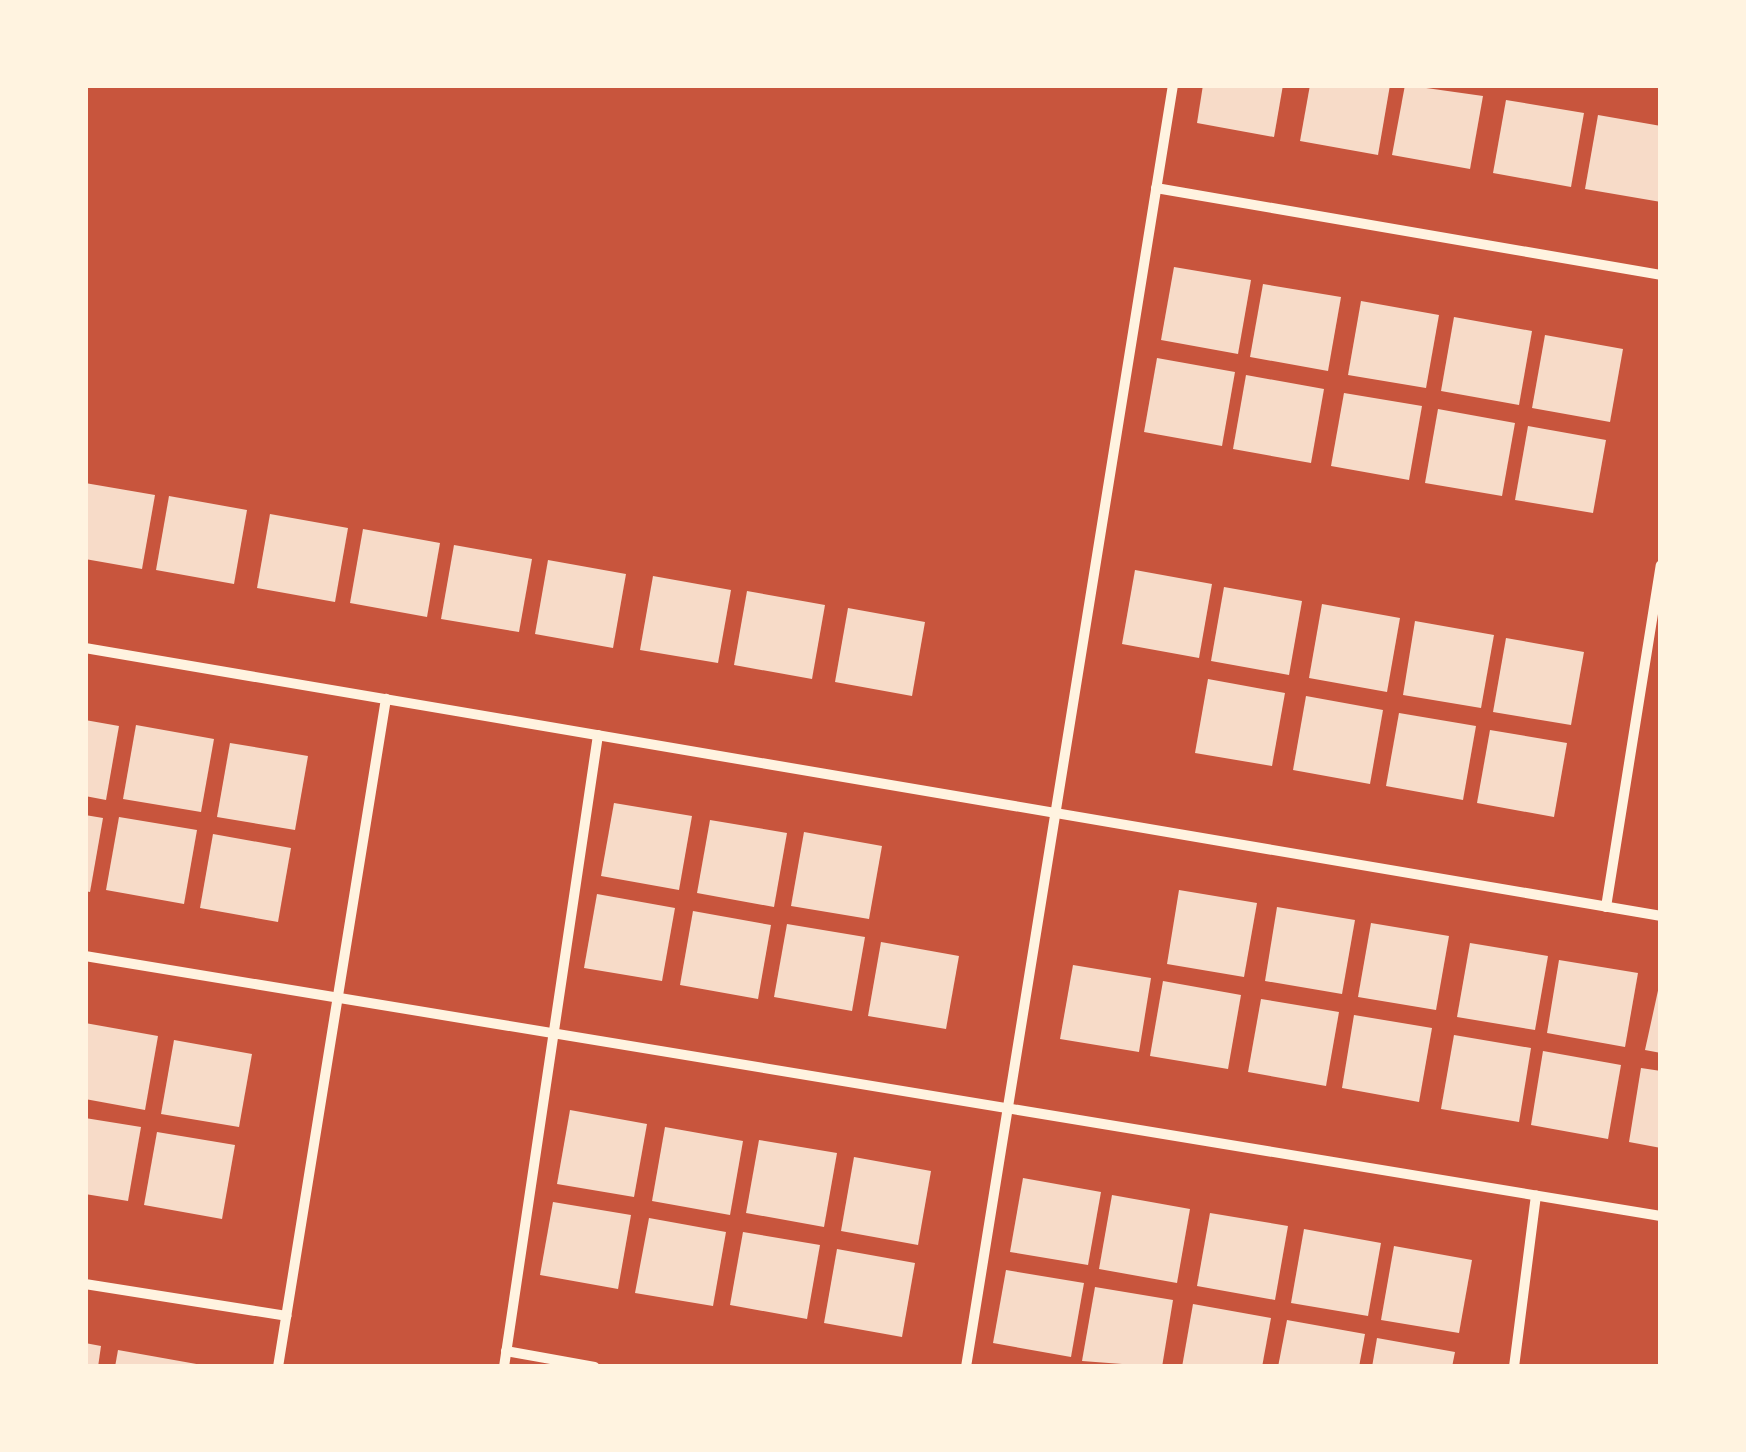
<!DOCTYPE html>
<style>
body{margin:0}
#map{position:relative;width:1746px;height:1452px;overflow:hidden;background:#c8553d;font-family:Quicksand,sans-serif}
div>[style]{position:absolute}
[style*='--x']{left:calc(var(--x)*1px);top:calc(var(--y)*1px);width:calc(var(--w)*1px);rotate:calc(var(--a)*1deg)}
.building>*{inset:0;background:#f7dbc8}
.minor>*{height:10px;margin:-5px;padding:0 5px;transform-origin:5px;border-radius:5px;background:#fff3e0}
span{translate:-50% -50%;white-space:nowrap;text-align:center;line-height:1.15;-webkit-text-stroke:10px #fff3e0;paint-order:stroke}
.frame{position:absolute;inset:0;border:88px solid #fff3e0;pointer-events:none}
</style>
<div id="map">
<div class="building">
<i style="clip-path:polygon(1203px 85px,1283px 85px,1274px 137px,1197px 123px)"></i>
<i style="clip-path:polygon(1310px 85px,1390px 85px,1378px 155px,1300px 141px)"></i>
<i style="clip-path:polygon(1405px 85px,1483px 96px,1470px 169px,1392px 155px)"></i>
<i style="clip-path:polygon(1506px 100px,1584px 113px,1571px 187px,1493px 173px)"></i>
<i style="clip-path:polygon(1598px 115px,1661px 126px,1661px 202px,1585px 189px)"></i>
<i style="clip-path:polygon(1174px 267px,1251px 280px,1238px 354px,1161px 340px)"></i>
<i style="clip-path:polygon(1263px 284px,1341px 297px,1328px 371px,1250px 357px)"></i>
<i style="clip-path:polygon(1361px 301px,1439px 315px,1426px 388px,1348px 375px)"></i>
<i style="clip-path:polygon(1454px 317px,1532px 331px,1519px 405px,1441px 391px)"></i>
<i style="clip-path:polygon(1545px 335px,1623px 349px,1610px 422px,1532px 408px)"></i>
<i style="clip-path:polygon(1157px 358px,1235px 372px,1222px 446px,1144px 432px)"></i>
<i style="clip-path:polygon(1246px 375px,1324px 389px,1311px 463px,1233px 449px)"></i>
<i style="clip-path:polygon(1344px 393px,1422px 406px,1409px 480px,1331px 466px)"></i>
<i style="clip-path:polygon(1438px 409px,1515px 423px,1502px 496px,1425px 483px)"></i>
<i style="clip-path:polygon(1528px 426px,1606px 440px,1593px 513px,1515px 500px)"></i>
<i style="clip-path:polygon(85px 483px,155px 495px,142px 569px,85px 559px)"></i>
<i style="clip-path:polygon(169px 496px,247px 510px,234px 584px,156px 570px)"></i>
<i style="clip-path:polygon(270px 514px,348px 528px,335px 602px,257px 588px)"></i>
<i style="clip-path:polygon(363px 529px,440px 543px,427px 617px,350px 603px)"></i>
<i style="clip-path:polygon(454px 545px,532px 559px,519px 632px,441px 619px)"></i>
<i style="clip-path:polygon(548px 560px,626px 574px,613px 648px,535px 634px)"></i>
<i style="clip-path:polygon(1135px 570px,1212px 584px,1199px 658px,1122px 644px)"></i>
<i style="clip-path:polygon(653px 576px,731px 590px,718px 663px,640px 650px)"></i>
<i style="clip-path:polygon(1224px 587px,1302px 601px,1289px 675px,1211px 661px)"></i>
<i style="clip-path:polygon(747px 591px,825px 605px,812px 679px,734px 665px)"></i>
<i style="clip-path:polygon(1322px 604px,1400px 618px,1387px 692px,1309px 678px)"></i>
<i style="clip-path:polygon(848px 608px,925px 622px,912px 696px,835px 682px)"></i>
<i style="clip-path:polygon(1415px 621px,1494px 635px,1481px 708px,1403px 695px)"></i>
<i style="clip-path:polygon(1506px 638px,1584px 652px,1571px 725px,1493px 712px)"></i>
<i style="clip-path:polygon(1208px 679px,1285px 693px,1272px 766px,1195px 753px)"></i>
<i style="clip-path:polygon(1306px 696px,1383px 710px,1370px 784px,1293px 770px)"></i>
<i style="clip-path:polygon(1399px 713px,1476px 726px,1463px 800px,1386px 786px)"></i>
<i style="clip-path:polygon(85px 720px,119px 726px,106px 800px,85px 796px)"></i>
<i style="clip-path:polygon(136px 725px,214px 739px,201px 812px,123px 799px)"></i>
<i style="clip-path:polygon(1490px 730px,1567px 743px,1554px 817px,1477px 803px)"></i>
<i style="clip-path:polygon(230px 743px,308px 756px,295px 830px,217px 817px)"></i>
<i style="clip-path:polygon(614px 803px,692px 816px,679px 890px,601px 876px)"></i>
<i style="clip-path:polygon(85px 815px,103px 818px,90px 892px,85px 891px)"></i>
<i style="clip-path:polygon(119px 817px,197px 830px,184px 904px,106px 890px)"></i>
<i style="clip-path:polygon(710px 820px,787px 833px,774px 907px,697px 893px)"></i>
<i style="clip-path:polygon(804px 832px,882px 846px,869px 919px,791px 906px)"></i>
<i style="clip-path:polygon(213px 834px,291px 848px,278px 922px,200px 908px)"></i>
<i style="clip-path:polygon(1179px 890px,1257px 903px,1244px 977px,1167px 964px)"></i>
<i style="clip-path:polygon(597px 894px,675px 908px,662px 981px,584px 968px)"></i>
<i style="clip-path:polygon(1277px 907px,1355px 920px,1342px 994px,1265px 981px)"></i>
<i style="clip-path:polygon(693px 911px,771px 925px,758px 999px,680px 985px)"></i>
<i style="clip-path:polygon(1371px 923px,1449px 936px,1436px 1010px,1358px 997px)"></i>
<i style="clip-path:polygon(787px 924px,865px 937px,852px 1011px,774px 997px)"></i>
<i style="clip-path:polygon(881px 942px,959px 956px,946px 1029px,868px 1016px)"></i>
<i style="clip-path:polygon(1470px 943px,1548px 956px,1535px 1030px,1457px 1017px)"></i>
<i style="clip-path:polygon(1559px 960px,1638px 973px,1625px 1047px,1547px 1033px)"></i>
<i style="clip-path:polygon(1073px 965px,1151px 978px,1139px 1052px,1060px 1039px)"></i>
<i style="clip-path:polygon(1661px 977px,1661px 1053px,1645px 1050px)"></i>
<i style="clip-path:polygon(1163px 981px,1241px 995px,1228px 1069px,1150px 1056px)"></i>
<i style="clip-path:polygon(1261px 999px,1339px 1012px,1326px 1086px,1248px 1072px)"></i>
<i style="clip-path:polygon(1354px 1015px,1432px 1028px,1419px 1102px,1342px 1088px)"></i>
<i style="clip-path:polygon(85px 1023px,158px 1036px,145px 1110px,85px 1099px)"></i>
<i style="clip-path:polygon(1454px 1035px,1531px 1048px,1519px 1122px,1441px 1109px)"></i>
<i style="clip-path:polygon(174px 1040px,252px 1054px,239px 1127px,161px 1114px)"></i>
<i style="clip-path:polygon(1543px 1051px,1621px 1065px,1608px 1139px,1531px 1125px)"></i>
<i style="clip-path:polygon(1641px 1068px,1661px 1071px,1661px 1148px,1629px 1142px)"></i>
<i style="clip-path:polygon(570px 1110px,647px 1124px,634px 1197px,557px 1184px)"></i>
<i style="clip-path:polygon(85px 1118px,141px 1127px,128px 1201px,85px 1194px)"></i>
<i style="clip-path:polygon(665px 1127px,743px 1141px,730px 1215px,652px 1201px)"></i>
<i style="clip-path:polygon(157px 1132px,235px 1145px,222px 1219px,144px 1205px)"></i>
<i style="clip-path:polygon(759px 1140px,837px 1153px,824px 1227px,746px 1213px)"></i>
<i style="clip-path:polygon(854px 1157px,931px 1171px,918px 1245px,841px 1231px)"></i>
<i style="clip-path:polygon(1023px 1178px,1101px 1192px,1088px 1265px,1010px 1252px)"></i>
<i style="clip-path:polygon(1112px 1195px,1190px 1209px,1177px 1283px,1099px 1269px)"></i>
<i style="clip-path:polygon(553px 1202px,631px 1215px,618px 1289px,540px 1275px)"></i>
<i style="clip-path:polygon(1210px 1213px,1288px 1226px,1275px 1300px,1197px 1286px)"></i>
<i style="clip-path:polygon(649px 1218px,726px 1232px,713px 1306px,635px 1293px)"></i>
<i style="clip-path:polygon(1304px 1229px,1381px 1243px,1368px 1316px,1291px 1303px)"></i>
<i style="clip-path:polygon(743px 1232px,820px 1245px,807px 1319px,730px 1305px)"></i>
<i style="clip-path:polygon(1394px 1246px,1472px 1260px,1459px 1333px,1381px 1320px)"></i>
<i style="clip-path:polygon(837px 1249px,915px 1263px,902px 1337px,824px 1323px)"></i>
<i style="clip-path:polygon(1006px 1270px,1084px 1283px,1071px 1357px,993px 1343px)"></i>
<i style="clip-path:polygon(1095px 1287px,1173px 1300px,1162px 1367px,1082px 1361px)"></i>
<i style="clip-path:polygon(1193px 1304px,1271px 1318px,1262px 1367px,1182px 1367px)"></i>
<i style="clip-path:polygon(1287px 1320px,1365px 1334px,1359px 1367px,1278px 1367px)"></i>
<i style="clip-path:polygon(1377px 1338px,1455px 1352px,1452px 1367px,1372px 1367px)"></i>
<i style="clip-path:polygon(85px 1343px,101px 1346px,98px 1367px,85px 1367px)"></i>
<i style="clip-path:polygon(118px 1350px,202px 1365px,202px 1367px,115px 1367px)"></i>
</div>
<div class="minor">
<i style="--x:1156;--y:188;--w:512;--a:9.77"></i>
<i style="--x:85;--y:648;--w:1599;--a:9.65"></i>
<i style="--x:1606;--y:907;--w:346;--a:-80.9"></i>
<i style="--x:85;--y:956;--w:1597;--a:9.37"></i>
<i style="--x:85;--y:1284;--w:204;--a:9"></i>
<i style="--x:506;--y:1351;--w:90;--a:10.2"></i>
<i style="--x:278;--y:1367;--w:677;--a:-80.82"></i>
<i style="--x:504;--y:1367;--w:639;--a:-81.54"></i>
<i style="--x:966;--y:1367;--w:1299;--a:-80.83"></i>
<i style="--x:1514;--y:1367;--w:173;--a:-82.7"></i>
</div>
<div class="frame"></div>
</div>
